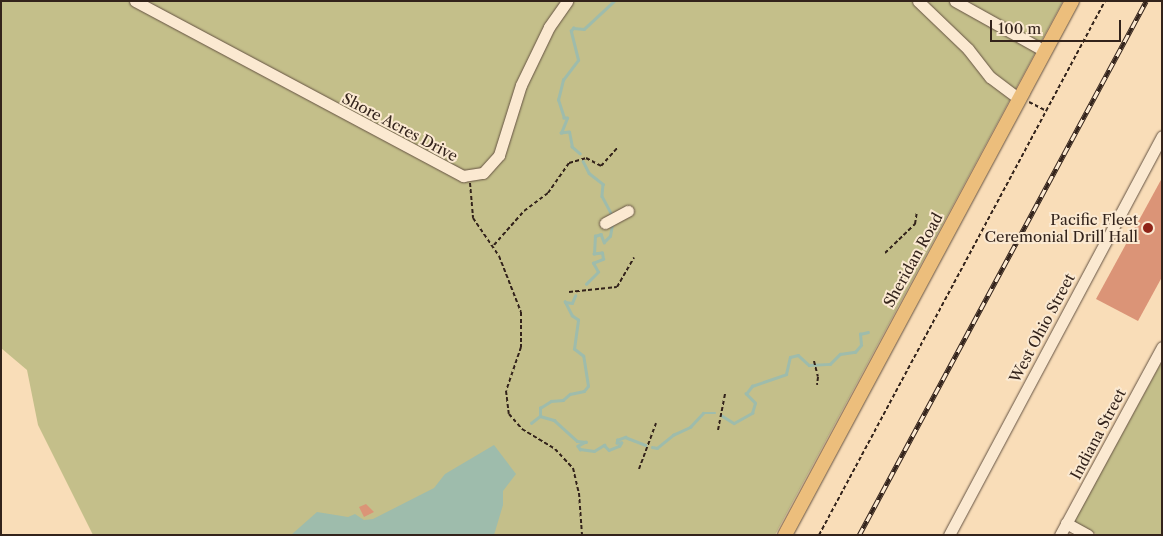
<!DOCTYPE html>
<style>
body{margin:0}
#map{position:relative;width:1163px;height:536px;overflow:hidden;background:#f9ddb8;font-family:"Libre Caslon Text",serif}
div>[style]{position:absolute}
[style*='--x']{left:calc(var(--x)*1px);top:calc(var(--y)*1px);width:calc(var(--w)*1px);rotate:calc(var(--a)*1deg)}
.green>*{inset:0;background:#c4bf8a}
.water>*{inset:0;background:#9ebcac}
.stream>*{height:2.5px;margin:-1.25px;padding:0 1.25px;transform-origin:1.25px;border-radius:1.25px;background:#9ebcac}
.building>*{inset:0;background:#db9477}
.path>*{height:2px;margin-top:-1px;transform-origin:0;background:repeating-linear-gradient(90deg,#33231b 0 4px,transparent 0 6.5px)}
.roads{filter:drop-shadow(0 0 1px #645242) drop-shadow(0 0 1px #645242)}
.minor>*{height:11px;margin:-5.5px;padding:0 5.5px;transform-origin:5.5px;border-radius:5.5px;background:#fbe9d1}
.major>*{height:14px;margin:-7px;padding:0 7px;transform-origin:7px;border-radius:7px;background:#ecbe7c}
.rail>*{height:4.5px;margin-top:-2.25px;transform-origin:0;background:repeating-linear-gradient(90deg,#fbe9d1 0 8px,#33231b 0 16px);box-sizing:border-box;border-block:1px solid #33231b}
.dots>*{width:14px;height:14px;translate:-50% -50%;box-sizing:border-box;border:2px solid #fbe9d1;border-radius:50%}
span{translate:-50% -50%;white-space:nowrap;text-align:center;line-height:1.15;-webkit-text-stroke:4px #fbe9d1;paint-order:stroke}
.street-label{font-size:15px;color:#33231b}
.poi-label{font-size:15px;color:#33231b}
.right{translate:-100% -50%;text-align:right}
.frame{position:absolute;inset:0;border:2px solid #33231b;pointer-events:none}
.scale{position:absolute;left:990px;top:20px;width:131px;height:22px;box-sizing:border-box;border:2px solid #33231b;border-top:0;padding-left:6px;font-size:15px;line-height:18px;white-space:nowrap;color:#33231b;-webkit-text-stroke:4px #fbe9d1;paint-order:stroke}
</style>
<div id="map">
<div class="green">
<i style="clip-path:polygon(1px 1px,1063px 1px,775px 535px,93px 535px,38px 425px,27px 370px,1px 348px)"></i>
<i style="clip-path:polygon(1162px 361px,1162px 535px,1098px 535px,1074px 522px)"></i>
</div>
<div class="water">
<i style="clip-path:polygon(494px 445px,516px 474px,503px 491px,503px 505px,494px 535px,291px 535px,317px 512px,348px 517px,355px 514px,364px 520px,373px 519px,434px 488px,445px 474px)"></i>
</div>
<div class="stream">
<i style="--x:580;--y:154;--w:11;--a:-139"></i>
<i style="--x:572;--y:147;--w:15;--a:-101"></i>
<i style="--x:569;--y:132;--w:8;--a:173"></i>
<i style="--x:561;--y:133;--w:16;--a:-68"></i>
<i style="--x:567;--y:118;--w:3;--a:180"></i>
<i style="--x:564;--y:118;--w:19;--a:-108"></i>
<i style="--x:558;--y:100;--w:21;--a:-76"></i>
<i style="--x:563;--y:80;--w:25;--a:-53"></i>
<i style="--x:578;--y:60;--w:30;--a:-104"></i>
<i style="--x:571;--y:31;--w:4;--a:-56"></i>
<i style="--x:573;--y:28;--w:11;--a:5"></i>
<i style="--x:584;--y:29;--w:41;--a:-43"></i>
<i style="--x:583;--y:161;--w:13;--a:63"></i>
<i style="--x:589;--y:173;--w:18;--a:38"></i>
<i style="--x:603;--y:184;--w:12;--a:95"></i>
<i style="--x:602;--y:196;--w:21;--a:62"></i>
<i style="--x:586;--y:284;--w:17;--a:-45"></i>
<i style="--x:598;--y:272;--w:10;--a:-119"></i>
<i style="--x:593;--y:263;--w:11;--a:-22"></i>
<i style="--x:603;--y:259;--w:6;--a:-99"></i>
<i style="--x:602;--y:253;--w:8;--a:173"></i>
<i style="--x:594;--y:254;--w:18;--a:-87"></i>
<i style="--x:595;--y:236;--w:6;--a:-18"></i>
<i style="--x:601;--y:234;--w:9;--a:69"></i>
<i style="--x:604;--y:242;--w:8;--a:-45"></i>
<i style="--x:610;--y:236;--w:11;--a:-80"></i>
<i style="--x:721;--y:415;--w:15;--a:32"></i>
<i style="--x:734;--y:423;--w:21;--a:-29"></i>
<i style="--x:752;--y:413;--w:10;--a:-73"></i>
<i style="--x:755;--y:403;--w:13;--a:-135"></i>
<i style="--x:746;--y:394;--w:10;--a:-53"></i>
<i style="--x:752;--y:386;--w:36;--a:-19"></i>
<i style="--x:786;--y:374;--w:17;--a:-77"></i>
<i style="--x:790;--y:357;--w:8;--a:-14"></i>
<i style="--x:798;--y:355;--w:15;--a:42"></i>
<i style="--x:809;--y:365;--w:21;--a:-3"></i>
<i style="--x:830;--y:364;--w:14;--a:-45"></i>
<i style="--x:840;--y:354;--w:15;--a:-8"></i>
<i style="--x:855;--y:352;--w:9;--a:-49"></i>
<i style="--x:861;--y:345;--w:11;--a:-95"></i>
<i style="--x:860;--y:334;--w:8;--a:-14"></i>
<i style="--x:540;--y:416;--w:8;--a:-90"></i>
<i style="--x:540;--y:408;--w:13;--a:-32"></i>
<i style="--x:551;--y:401;--w:12;--a:-5"></i>
<i style="--x:563;--y:400;--w:9;--a:-41"></i>
<i style="--x:570;--y:394;--w:14;--a:-12"></i>
<i style="--x:584;--y:391;--w:6;--a:-51"></i>
<i style="--x:588;--y:386;--w:30;--a:-99"></i>
<i style="--x:583;--y:356;--w:11;--a:-142"></i>
<i style="--x:574;--y:349;--w:29;--a:-82"></i>
<i style="--x:578;--y:320;--w:7;--a:-146"></i>
<i style="--x:572;--y:316;--w:16;--a:-117"></i>
<i style="--x:565;--y:302;--w:7;--a:8"></i>
<i style="--x:572;--y:303;--w:8;--a:-67"></i>
<i style="--x:540;--y:416;--w:15;--a:16"></i>
<i style="--x:554;--y:420;--w:31;--a:42"></i>
<i style="--x:577;--y:441;--w:9;--a:6"></i>
<i style="--x:586;--y:442;--w:9;--a:153"></i>
<i style="--x:578;--y:446;--w:4;--a:56"></i>
<i style="--x:580;--y:449;--w:14;--a:8"></i>
<i style="--x:594;--y:451;--w:12;--a:-31"></i>
<i style="--x:604;--y:445;--w:7;--a:45"></i>
<i style="--x:609;--y:450;--w:11;--a:-22"></i>
<i style="--x:619;--y:446;--w:4;--a:-56"></i>
<i style="--x:621;--y:443;--w:4;--a:180"></i>
<i style="--x:617;--y:443;--w:3;--a:-90"></i>
<i style="--x:617;--y:440;--w:9;--a:-21"></i>
<i style="--x:625;--y:437;--w:22;--a:21"></i>
<i style="--x:531;--y:423;--w:11;--a:-38"></i>
<i style="--x:652;--y:447;--w:5;--a:11"></i>
<i style="--x:657;--y:448;--w:21;--a:-39"></i>
<i style="--x:673;--y:435;--w:19;--a:-25"></i>
<i style="--x:690;--y:427;--w:19;--a:-47"></i>
<i style="--x:703;--y:413;--w:12;--a:0"></i>
</div>
<div class="building">
<i style="clip-path:polygon(1162px 178px,1162px 277px,1138px 321px,1096px 299px)"></i>
<i style="clip-path:polygon(366px 504px,374px 512px,364px 517px,359px 507px)"></i>
</div>
<div class="path">
<i style="--x:1029;--y:102;--w:20;--a:27"></i>
<i style="--x:470;--y:183;--w:35;--a:85"></i>
<i style="--x:473;--y:218;--w:46;--a:55.6"></i>
<i style="--x:499;--y:256;--w:60;--a:68.6"></i>
<i style="--x:521;--y:312;--w:35;--a:90"></i>
<i style="--x:521;--y:347;--w:46;--a:108.8"></i>
<i style="--x:506;--y:391;--w:23;--a:83"></i>
<i style="--x:509;--y:414;--w:20;--a:49"></i>
<i style="--x:522;--y:429;--w:39;--a:31"></i>
<i style="--x:555;--y:449;--w:26;--a:47"></i>
<i style="--x:573;--y:468;--w:26;--a:77"></i>
<i style="--x:579;--y:493;--w:42;--a:85.9"></i>
<i style="--x:494;--y:245;--w:45;--a:-48.6"></i>
<i style="--x:524;--y:211;--w:30;--a:-37"></i>
<i style="--x:548;--y:193;--w:37;--a:-55"></i>
<i style="--x:569;--y:163;--w:18;--a:-16"></i>
<i style="--x:586;--y:158;--w:17;--a:28"></i>
<i style="--x:601;--y:166;--w:25;--a:-48"></i>
<i style="--x:885;--y:253;--w:42;--a:-44"></i>
<i style="--x:915;--y:224;--w:13;--a:-81"></i>
<i style="--x:569;--y:292;--w:48;--a:-5.9"></i>
<i style="--x:617;--y:287;--w:34;--a:-60"></i>
<i style="--x:814;--y:361;--w:16;--a:76"></i>
<i style="--x:818;--y:377;--w:8;--a:97"></i>
<i style="--x:718;--y:430;--w:38;--a:-79"></i>
<i style="--x:639;--y:469;--w:49;--a:-69.7"></i>
<i style="--x:819;--y:535;--w:606;--a:-61.83"></i>
</div>
<div class="roads">
<div class="minor">
<i style="--x:135;--y:1;--w:372;--a:28.1"></i>
<i style="--x:463;--y:176;--w:20;--a:-9"></i>
<i style="--x:483;--y:173;--w:24;--a:-48"></i>
<i style="--x:499;--y:155;--w:73;--a:-72.6"></i>
<i style="--x:521;--y:85;--w:64;--a:-64.2"></i>
<i style="--x:549;--y:27;--w:32;--a:-55"></i>
<i style="--x:918;--y:1;--w:69;--a:43.8"></i>
<i style="--x:968;--y:49;--w:36;--a:52"></i>
<i style="--x:990;--y:77;--w:36;--a:37"></i>
<i style="--x:955;--y:1;--w:103;--a:29.1"></i>
<i style="--x:605;--y:223;--w:26;--a:-28"></i>
<i style="--x:1066;--y:523;--w:25;--a:29"></i>
<i style="--x:949;--y:535;--w:452;--a:-61.9"></i>
<i style="--x:1060;--y:535;--w:214;--a:-61.5"></i>
</div>
<div class="major">
<i style="--x:785;--y:535;--w:606;--a:-61.74"></i>
</div>
</div>
<div class="rail">
<i style="--x:859;--y:535;--w:606;--a:-61.74"></i>
</div>
<div class="dots">
<i style="left:1148px;top:228px;background:#8f2418"></i>
</div>
<div class="street-label">
<span style="left:400px;top:127px;rotate:28deg">Shore Acres Drive</span>
<span style="left:913px;top:260px;rotate:-61deg">Sheridan Road</span>
<span style="left:1042px;top:328px;rotate:-62deg">West Ohio Street</span>
<span style="left:1098px;top:434px;rotate:-62deg">Indiana Street</span>
</div>
<div class="poi-label">
<span class="right" style="left:1138px;top:228px">Pacific Fleet<br>Ceremonial Drill Hall</span>
</div>
<div class="frame"></div>
<div class="scale">100 m</div>
</div>
